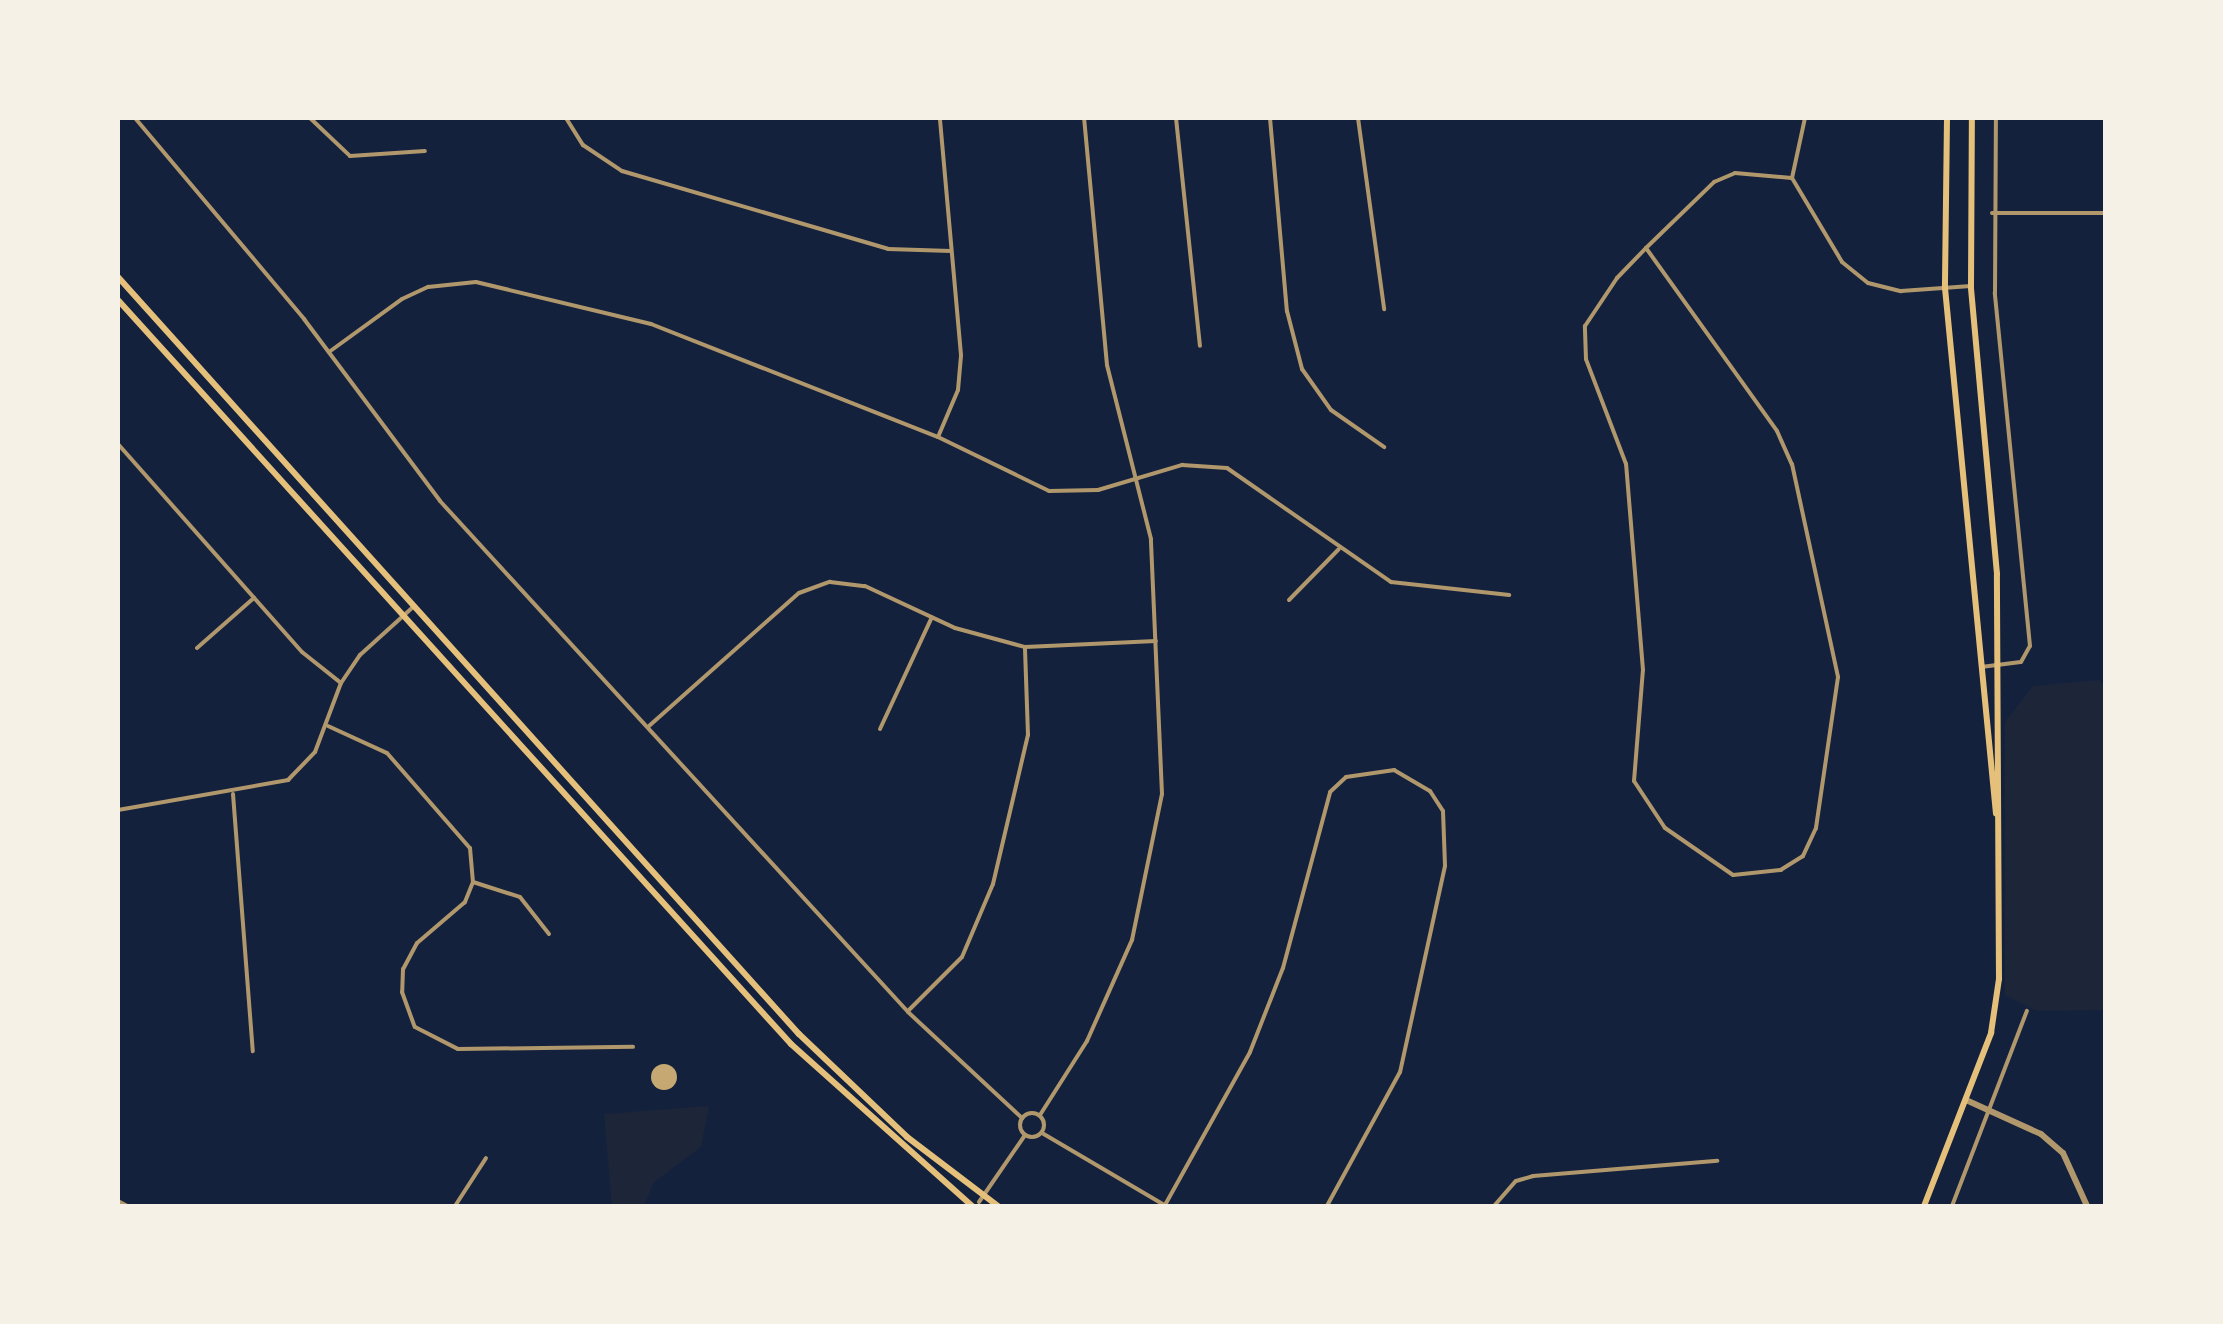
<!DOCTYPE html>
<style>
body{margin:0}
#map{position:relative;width:2223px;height:1324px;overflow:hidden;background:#14213d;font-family:"Asap Condensed",sans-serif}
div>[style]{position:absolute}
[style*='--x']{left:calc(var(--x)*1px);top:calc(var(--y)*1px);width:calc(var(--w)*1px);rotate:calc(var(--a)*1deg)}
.green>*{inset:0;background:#1d2539}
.building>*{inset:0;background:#c6a872}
.round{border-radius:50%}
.minor>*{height:4px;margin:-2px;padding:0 2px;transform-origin:2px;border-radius:2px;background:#b1986c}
.minor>.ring{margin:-2px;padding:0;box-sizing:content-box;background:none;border:4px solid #b1986c;border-radius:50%}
.tertiary>*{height:6px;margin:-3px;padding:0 3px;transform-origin:3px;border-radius:3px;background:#b1986c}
.secondary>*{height:6px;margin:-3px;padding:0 3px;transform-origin:3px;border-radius:3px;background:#e5c07b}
span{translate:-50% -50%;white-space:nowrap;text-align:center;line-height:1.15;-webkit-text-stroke:7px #f6f1e7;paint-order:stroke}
.frame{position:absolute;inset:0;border:120px solid #f6f1e7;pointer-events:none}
</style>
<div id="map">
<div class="green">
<i style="clip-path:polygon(2099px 680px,2105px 686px,2105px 1010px,2037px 1011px,2005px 995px,2005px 722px,2033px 686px)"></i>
<i style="clip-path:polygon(709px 1106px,701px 1147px,654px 1182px,644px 1206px,612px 1206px,604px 1114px)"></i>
</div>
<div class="building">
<i class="round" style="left:651px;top:1064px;width:26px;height:26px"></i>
</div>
<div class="minor">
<i style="--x:135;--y:118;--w:263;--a:49.9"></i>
<i style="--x:304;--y:319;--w:227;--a:53.2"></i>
<i style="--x:440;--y:501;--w:693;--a:47.51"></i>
<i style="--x:908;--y:1012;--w:156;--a:42.9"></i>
<i style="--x:310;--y:118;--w:55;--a:43.5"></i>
<i style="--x:350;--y:156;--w:75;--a:-3.8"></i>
<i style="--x:566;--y:118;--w:32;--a:58"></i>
<i style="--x:583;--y:145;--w:47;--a:33.7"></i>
<i style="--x:622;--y:171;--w:277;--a:16.3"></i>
<i style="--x:888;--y:249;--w:63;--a:1.8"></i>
<i style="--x:1176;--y:118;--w:229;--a:84"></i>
<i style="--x:1270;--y:118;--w:194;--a:85"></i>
<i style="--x:1287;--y:311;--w:60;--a:75.5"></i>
<i style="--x:1302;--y:369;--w:50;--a:54.7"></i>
<i style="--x:1331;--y:410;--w:65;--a:34.9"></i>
<i style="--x:1358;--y:118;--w:193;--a:82.2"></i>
<i style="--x:1792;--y:178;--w:61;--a:-77.8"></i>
<i style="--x:1992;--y:213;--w:113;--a:0"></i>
<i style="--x:1646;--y:248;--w:225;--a:54.4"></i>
<i style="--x:1777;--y:431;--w:36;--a:66"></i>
<i style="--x:1792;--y:464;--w:218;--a:77.8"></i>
<i style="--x:1838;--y:677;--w:153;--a:98.3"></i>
<i style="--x:1816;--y:828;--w:31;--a:115"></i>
<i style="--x:1803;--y:856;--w:26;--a:148"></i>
<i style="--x:1781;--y:870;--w:48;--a:174.1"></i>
<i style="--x:1733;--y:875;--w:83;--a:-145.3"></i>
<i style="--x:1665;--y:828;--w:56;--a:-123.4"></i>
<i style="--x:1634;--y:781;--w:111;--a:-85.4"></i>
<i style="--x:1643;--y:670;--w:207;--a:-94.7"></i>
<i style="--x:1626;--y:464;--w:112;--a:-110.9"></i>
<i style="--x:1586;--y:359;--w:33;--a:-92"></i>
<i style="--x:1585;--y:326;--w:58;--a:-56.3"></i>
<i style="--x:1617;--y:278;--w:42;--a:-46"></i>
<i style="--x:1646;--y:248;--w:95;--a:-44.1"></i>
<i style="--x:1714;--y:182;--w:23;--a:-23"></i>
<i style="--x:1735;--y:173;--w:57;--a:5"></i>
<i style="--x:1792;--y:178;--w:98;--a:59.2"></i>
<i style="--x:1842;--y:262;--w:33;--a:39"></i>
<i style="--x:1868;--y:283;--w:34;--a:14"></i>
<i style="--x:1901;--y:291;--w:70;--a:-4.1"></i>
<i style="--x:329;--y:352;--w:90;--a:-36"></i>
<i style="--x:402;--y:299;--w:29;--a:-25"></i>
<i style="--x:428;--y:287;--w:48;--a:-5.9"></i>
<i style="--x:476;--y:282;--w:180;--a:13.5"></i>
<i style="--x:651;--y:324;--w:308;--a:21.5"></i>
<i style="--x:938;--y:437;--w:123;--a:25.9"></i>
<i style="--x:1049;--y:491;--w:49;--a:-1.2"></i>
<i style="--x:1098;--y:490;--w:88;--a:-16.6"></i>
<i style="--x:1182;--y:465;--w:45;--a:3.8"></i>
<i style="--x:1227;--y:468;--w:200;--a:34.8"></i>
<i style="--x:1391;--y:582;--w:119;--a:6.3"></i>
<i style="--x:938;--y:437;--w:51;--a:-66.9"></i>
<i style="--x:958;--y:390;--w:35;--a:-85"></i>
<i style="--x:961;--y:355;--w:238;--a:-95.1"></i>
<i style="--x:118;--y:444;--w:278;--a:48.5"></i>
<i style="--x:302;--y:652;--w:50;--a:38.5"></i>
<i style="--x:1289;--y:600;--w:71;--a:-45.6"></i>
<i style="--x:197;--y:648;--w:76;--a:-41.3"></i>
<i style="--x:1981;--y:667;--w:40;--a:-7.1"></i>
<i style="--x:2021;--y:662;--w:18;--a:-61"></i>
<i style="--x:2030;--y:646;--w:355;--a:-95.7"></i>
<i style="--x:1995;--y:293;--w:175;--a:-89.7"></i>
<i style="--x:328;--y:726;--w:65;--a:24.6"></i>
<i style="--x:387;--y:753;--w:126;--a:48.9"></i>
<i style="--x:470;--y:848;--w:34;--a:85"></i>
<i style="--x:473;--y:882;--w:22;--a:112"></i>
<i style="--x:465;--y:902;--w:63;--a:139.5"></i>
<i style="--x:417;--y:943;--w:30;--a:118"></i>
<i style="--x:403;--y:969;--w:23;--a:92"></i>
<i style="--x:402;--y:992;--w:37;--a:70"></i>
<i style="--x:415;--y:1027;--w:48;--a:27.1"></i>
<i style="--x:458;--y:1049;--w:175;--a:-0.7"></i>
<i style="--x:649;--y:726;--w:200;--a:-41.6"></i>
<i style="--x:799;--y:593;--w:33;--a:-20"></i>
<i style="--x:830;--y:582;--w:35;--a:7"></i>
<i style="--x:865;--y:586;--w:99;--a:25"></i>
<i style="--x:955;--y:628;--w:73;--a:15.2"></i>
<i style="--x:1025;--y:647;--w:131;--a:-2.6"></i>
<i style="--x:880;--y:729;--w:123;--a:-65.1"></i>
<i style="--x:233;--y:794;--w:258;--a:85.6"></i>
<i style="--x:118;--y:810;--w:173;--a:-10"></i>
<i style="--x:288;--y:780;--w:39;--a:-46"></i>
<i style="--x:315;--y:752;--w:74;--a:-69.4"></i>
<i style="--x:341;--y:683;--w:34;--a:-56"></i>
<i style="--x:360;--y:655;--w:70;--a:-42.1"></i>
<i style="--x:473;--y:882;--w:49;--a:17.7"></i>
<i style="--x:520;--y:897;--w:47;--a:51.9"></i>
<i style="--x:908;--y:1011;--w:76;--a:-45"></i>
<i style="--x:962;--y:957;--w:79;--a:-67"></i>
<i style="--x:993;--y:884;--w:153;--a:-76.8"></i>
<i style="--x:1028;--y:735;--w:88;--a:-92"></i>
<i class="ring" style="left:1020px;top:1113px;width:20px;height:20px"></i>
<i style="--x:1040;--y:1115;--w:88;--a:-57.6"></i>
<i style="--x:1087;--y:1041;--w:111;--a:-66"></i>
<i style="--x:1132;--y:940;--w:149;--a:-78.4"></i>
<i style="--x:1162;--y:794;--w:255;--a:-92.5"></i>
<i style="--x:1151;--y:539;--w:179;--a:-104.2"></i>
<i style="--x:1107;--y:365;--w:248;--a:-95.3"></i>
<i style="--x:1042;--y:1133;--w:142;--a:30.5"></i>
<i style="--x:118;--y:1201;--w:10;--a:29"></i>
<i style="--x:979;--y:1202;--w:81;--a:-55.5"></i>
<i style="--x:1165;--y:1205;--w:175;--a:-60.9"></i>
<i style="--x:1250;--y:1052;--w:90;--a:-68.6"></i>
<i style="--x:1283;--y:968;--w:182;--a:-75"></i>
<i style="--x:1330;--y:792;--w:22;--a:-43"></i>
<i style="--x:1346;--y:777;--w:49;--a:-8.3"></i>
<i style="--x:1394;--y:770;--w:42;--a:30.3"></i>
<i style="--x:1430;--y:791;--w:24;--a:57"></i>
<i style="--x:1443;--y:811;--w:55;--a:87.9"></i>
<i style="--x:1445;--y:866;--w:211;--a:102.3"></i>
<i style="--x:1400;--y:1072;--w:153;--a:118.6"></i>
<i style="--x:455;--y:1206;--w:57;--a:-57.1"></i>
<i style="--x:1494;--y:1206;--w:33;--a:-49"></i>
<i style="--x:1516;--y:1181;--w:18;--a:-16"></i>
<i style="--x:1533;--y:1176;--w:185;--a:-4.7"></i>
<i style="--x:1952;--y:1206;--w:209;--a:-69"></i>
</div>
<div class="tertiary">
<i style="--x:1966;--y:1100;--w:82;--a:24.4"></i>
<i style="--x:2041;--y:1134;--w:29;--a:41"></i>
<i style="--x:2063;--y:1153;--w:58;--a:65.6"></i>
</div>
<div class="secondary">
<i style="--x:1947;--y:118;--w:170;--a:90.7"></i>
<i style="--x:1945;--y:288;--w:528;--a:84.46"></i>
<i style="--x:118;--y:277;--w:1018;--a:48.03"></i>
<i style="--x:799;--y:1034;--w:149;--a:43.6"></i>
<i style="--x:907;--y:1137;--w:114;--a:37.2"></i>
<i style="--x:118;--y:300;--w:1003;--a:47.87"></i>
<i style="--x:791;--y:1044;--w:243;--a:41.8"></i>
<i style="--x:1924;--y:1206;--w:186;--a:-68.8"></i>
<i style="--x:1991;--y:1033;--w:55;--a:-81.6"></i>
<i style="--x:1999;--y:979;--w:405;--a:-90.3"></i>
<i style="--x:1997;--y:574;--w:289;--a:-95.2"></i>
<i style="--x:1971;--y:286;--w:168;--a:-89.7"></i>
</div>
<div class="frame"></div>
</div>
